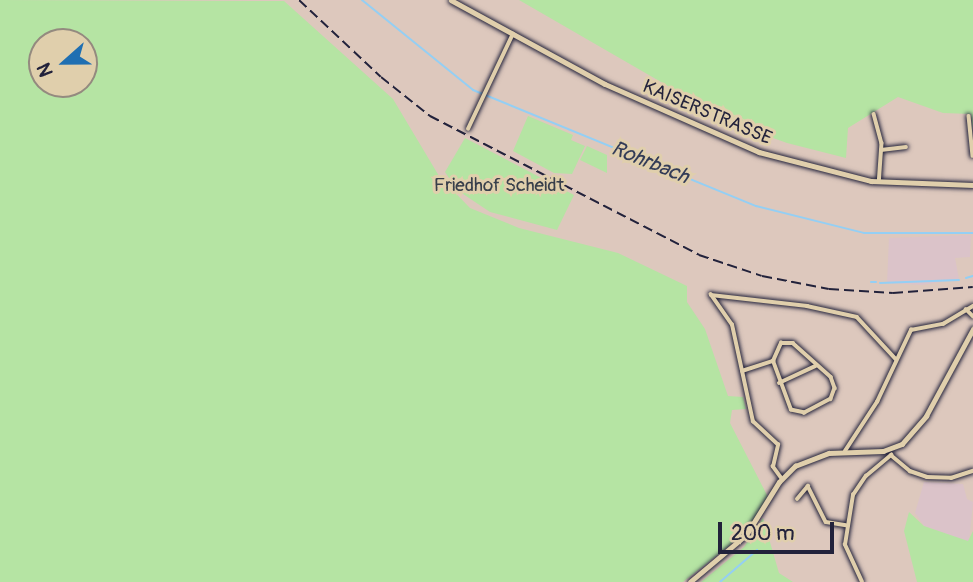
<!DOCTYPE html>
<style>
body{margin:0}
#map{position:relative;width:973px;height:582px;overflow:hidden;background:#ddc8bd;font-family:Pangolin,sans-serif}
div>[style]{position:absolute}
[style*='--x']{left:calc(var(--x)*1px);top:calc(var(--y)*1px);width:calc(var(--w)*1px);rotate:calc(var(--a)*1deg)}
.built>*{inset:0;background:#dbc3c9}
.green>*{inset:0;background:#b5e4a3}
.stream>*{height:2px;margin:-1px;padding:0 1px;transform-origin:1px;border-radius:1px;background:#94cff4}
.roads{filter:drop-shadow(0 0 2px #22223b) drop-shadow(0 0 2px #22223b)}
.minor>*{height:3.5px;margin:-1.75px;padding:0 1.75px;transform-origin:1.75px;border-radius:1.75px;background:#e0cfac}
.tertiary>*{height:4.5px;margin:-2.25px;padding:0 2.25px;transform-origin:2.25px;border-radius:2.25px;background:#e0cfac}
.secondary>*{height:4.5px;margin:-2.25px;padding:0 2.25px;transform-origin:2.25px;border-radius:2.25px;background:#e0cfac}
.rail>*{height:2px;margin-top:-1px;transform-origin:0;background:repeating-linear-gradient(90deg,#22223b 0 10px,transparent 0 15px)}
span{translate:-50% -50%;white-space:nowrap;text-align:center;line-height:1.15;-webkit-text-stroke:6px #e0cfac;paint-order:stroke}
.street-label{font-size:19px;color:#22223b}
.park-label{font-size:19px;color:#383f4b}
.water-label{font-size:21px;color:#333c57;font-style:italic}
.north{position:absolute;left:28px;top:28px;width:70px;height:70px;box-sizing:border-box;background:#e0cfac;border:2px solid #948a7f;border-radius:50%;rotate:249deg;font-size:19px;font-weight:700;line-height:28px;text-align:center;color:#22223b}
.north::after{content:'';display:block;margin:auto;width:24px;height:32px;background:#1f6fb2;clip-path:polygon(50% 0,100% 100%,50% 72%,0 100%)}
.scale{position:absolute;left:718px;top:522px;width:116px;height:32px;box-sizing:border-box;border:4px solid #22223b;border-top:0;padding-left:9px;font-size:21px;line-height:24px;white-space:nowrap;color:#22223b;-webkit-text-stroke:5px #e0cfac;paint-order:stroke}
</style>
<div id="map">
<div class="built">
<i style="clip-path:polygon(971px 235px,970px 257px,955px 258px,959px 279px,922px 285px,887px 283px,889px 238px)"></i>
<i style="clip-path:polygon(924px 482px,963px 484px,967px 499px,973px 502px,969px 542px,924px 526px,915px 513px)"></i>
</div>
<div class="green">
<i style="clip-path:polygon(evenodd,0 0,284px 1px,393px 99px,439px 176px,470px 208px,519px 228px,618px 253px,687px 286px,687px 302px,705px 329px,728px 396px,743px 397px,746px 409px,732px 410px,730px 423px,768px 497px,760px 514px,729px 546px,683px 582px,0 582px,0 0,42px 42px,84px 42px,84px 84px,42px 84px,42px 42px)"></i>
<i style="clip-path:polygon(519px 0,973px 0,973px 131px,971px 114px,943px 113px,898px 97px,848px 128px,846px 158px,787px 143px,732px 123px)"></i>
<i style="clip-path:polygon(528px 116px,573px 135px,571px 140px,585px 146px,572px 174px,554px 173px,513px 151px)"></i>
<i style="clip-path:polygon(465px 138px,574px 195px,557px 230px,490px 212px,457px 190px,445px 172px)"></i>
<i style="clip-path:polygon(587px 146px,607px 155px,607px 173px,580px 160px)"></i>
<i style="clip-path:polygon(909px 512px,924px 526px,968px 541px,973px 531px,973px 582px,917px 582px,904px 531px)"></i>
<i style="clip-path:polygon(763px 518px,779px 573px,793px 582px,701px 582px,744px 547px)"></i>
</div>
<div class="stream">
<i style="--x:362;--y:0;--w:143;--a:39"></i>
<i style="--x:473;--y:90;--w:306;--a:22.3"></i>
<i style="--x:756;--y:206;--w:111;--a:14"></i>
<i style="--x:864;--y:233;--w:109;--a:0"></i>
<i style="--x:966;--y:278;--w:7;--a:-16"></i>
<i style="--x:871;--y:282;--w:5;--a:0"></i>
<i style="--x:880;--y:283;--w:79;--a:-2.2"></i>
<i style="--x:720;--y:582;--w:49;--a:-40.9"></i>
</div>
<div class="roads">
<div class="minor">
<i style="--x:874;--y:114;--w:30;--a:75"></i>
<i style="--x:882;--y:143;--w:39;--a:94"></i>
<i style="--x:969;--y:116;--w:40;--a:84.3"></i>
<i style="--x:468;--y:129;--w:105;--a:-64.7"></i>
<i style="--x:881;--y:150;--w:25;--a:-7"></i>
<i style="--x:966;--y:309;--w:10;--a:45"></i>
<i style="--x:781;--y:343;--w:12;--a:0"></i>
<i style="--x:793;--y:343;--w:51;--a:41.8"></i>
<i style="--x:831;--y:377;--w:12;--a:70"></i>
<i style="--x:835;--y:388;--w:12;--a:110"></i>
<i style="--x:831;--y:399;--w:30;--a:152"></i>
<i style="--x:805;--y:413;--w:14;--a:-168"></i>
<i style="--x:791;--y:410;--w:52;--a:-110.2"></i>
<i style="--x:773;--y:361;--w:20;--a:-66"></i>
<i style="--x:742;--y:371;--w:33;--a:-18"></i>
<i style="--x:779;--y:383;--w:40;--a:-25"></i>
<i style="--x:845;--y:451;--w:59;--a:-56.9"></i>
<i style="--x:877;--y:402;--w:80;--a:-64.7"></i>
<i style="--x:911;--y:330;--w:33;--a:-11"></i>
<i style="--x:943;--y:324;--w:35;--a:-31"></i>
<i style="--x:891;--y:455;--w:25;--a:40"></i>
<i style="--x:910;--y:471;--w:18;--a:19"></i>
<i style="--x:927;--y:477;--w:24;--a:2"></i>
<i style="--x:951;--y:478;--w:23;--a:-18"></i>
<i style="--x:781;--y:478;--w:14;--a:-126"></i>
<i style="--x:773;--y:467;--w:23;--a:-77"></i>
<i style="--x:778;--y:445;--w:34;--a:-137"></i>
<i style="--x:753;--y:422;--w:99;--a:-102.2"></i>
<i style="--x:732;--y:325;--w:37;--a:-125"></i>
<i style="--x:711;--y:295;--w:97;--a:6.5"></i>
<i style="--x:807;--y:306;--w:51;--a:12.4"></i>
<i style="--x:857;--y:317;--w:57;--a:47.1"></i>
<i style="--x:797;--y:499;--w:17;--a:-50"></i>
<i style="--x:808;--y:486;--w:40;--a:63.4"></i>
<i style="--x:826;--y:522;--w:20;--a:9"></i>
<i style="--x:862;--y:582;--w:41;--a:-114.7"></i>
<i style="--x:845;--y:545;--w:51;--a:-80.9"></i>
<i style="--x:853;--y:495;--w:23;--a:-56"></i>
<i style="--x:866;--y:476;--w:33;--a:-40"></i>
</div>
<div class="tertiary">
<i style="--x:690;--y:582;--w:73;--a:-40"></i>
<i style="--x:746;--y:535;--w:62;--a:-58.1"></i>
<i style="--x:779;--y:482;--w:23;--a:-45"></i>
<i style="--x:795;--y:466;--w:36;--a:-21"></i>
<i style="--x:829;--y:453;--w:54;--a:-2.1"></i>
<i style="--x:883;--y:451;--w:20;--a:-20"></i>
<i style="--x:902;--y:444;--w:37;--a:-49"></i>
<i style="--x:926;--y:416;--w:99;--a:-61.6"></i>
</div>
<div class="secondary">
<i style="--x:451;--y:0;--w:175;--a:28.6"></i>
<i style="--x:605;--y:84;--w:168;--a:23.8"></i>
<i style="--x:759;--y:152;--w:116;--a:14.5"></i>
<i style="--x:871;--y:181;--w:102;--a:2.2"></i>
</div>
</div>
<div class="rail">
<i style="--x:299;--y:0;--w:112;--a:43.2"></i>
<i style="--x:381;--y:77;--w:63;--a:38.5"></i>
<i style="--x:430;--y:116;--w:303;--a:27.3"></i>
<i style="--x:699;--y:255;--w:66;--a:18.4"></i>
<i style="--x:762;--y:276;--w:68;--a:11"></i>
<i style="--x:829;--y:289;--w:64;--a:3.6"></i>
<i style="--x:893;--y:293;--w:80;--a:-4.3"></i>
</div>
<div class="street-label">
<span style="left:707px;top:113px;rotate:23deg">KAISERSTRASSE</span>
</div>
<div class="park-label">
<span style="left:499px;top:186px">Friedhof Scheidt</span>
</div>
<div class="water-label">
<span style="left:650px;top:163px;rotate:22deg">Rohrbach</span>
</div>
<div class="north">N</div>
<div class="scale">200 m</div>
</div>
